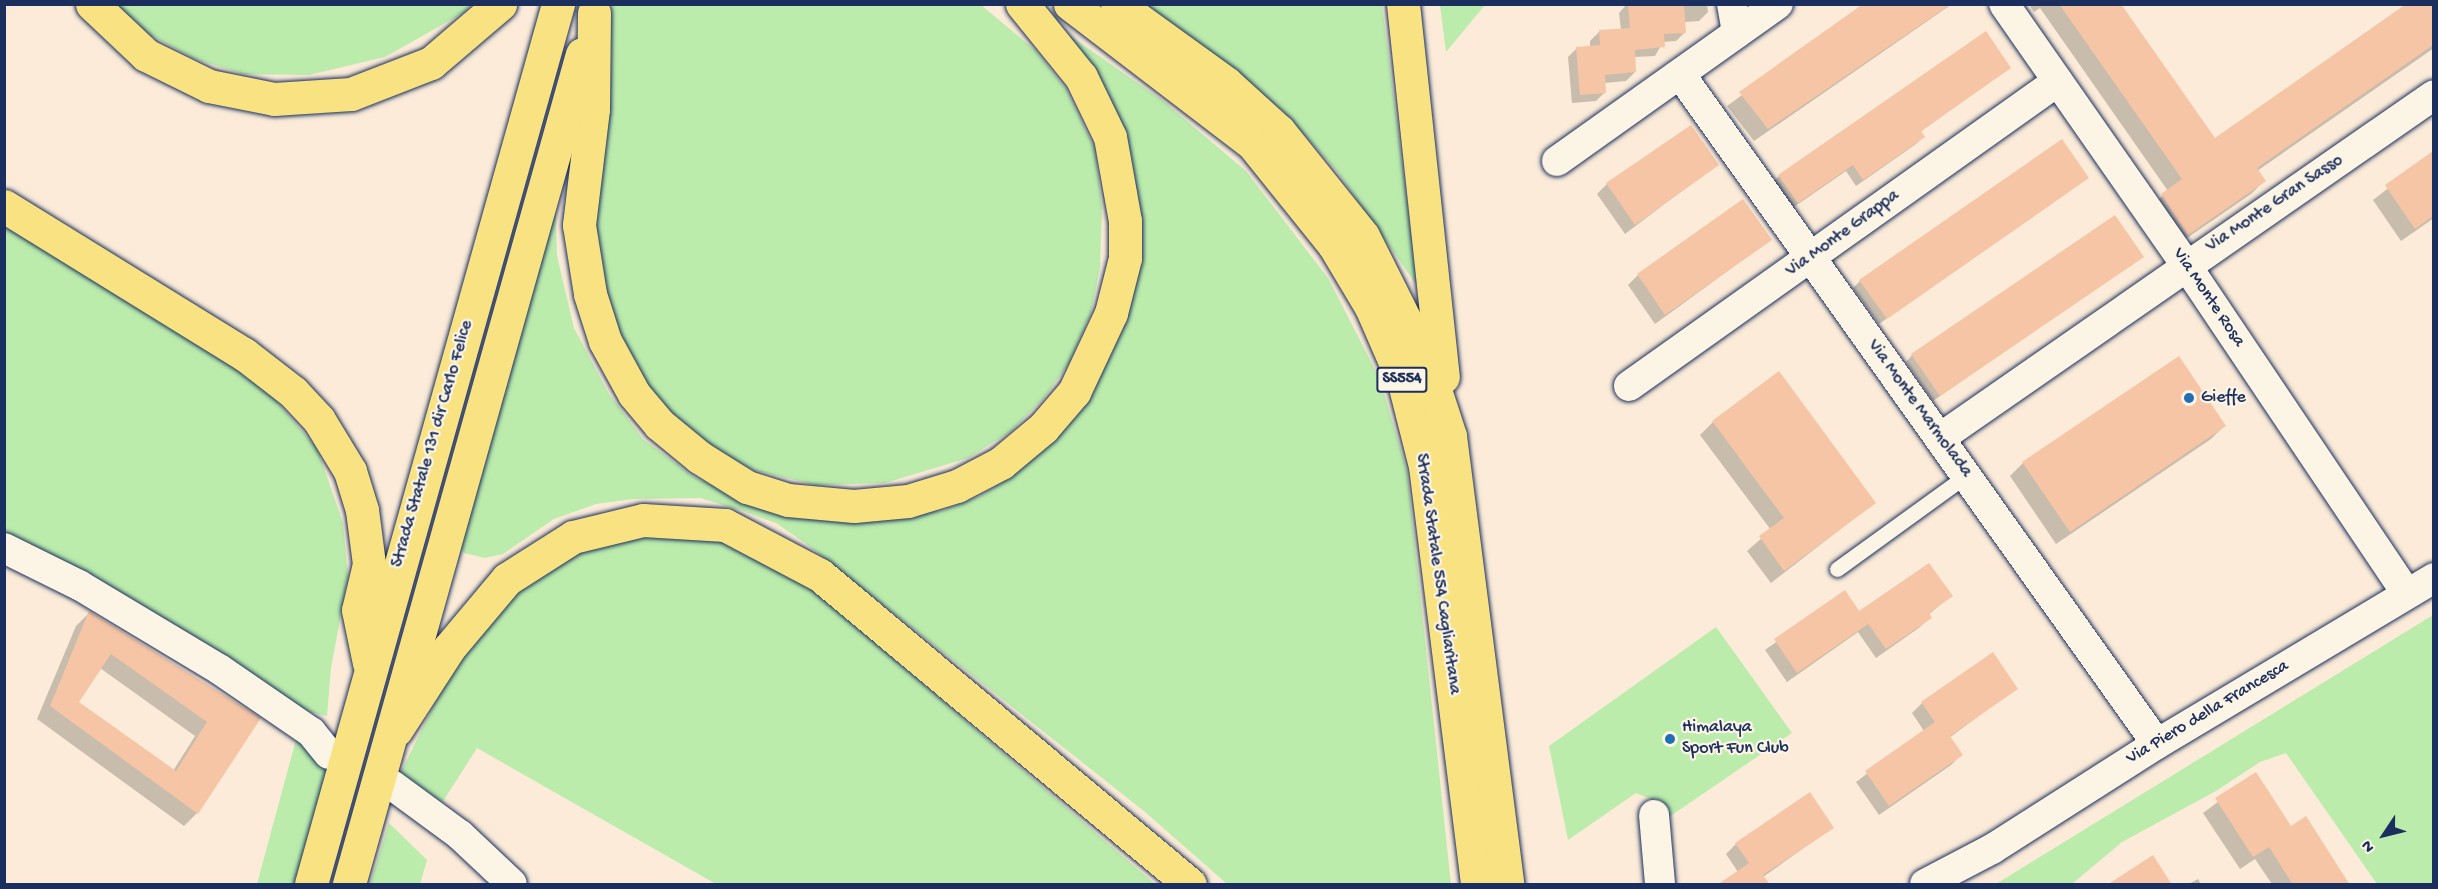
<!DOCTYPE html>
<style>
body{margin:0}
#map{position:relative;width:2438px;height:889px;overflow:hidden;background:#fbebd8;font-family:"Gochi Hand",sans-serif}
div>[style]{position:absolute}
[style*='--x']{left:calc(var(--x)*1px);top:calc(var(--y)*1px);width:calc(var(--w)*1px);rotate:calc(var(--a)*1deg)}
.green>*{inset:0;background:#bbecac}
.shadow>*{inset:0;background:#0003}
.building>*{inset:0;background:#f5c5a5}
.roads{filter:drop-shadow(0 0 2px #1b2f5e) drop-shadow(0 0 2px #1b2f5e)}
.service>*{height:15px;margin:-7.5px;padding:0 7.5px;transform-origin:7.5px;border-radius:7.5px;background:#fcf5e5}
.minor>*{height:30px;margin:-15px;padding:0 15px;transform-origin:15px;border-radius:15px;background:#fcf5e5}
.trunk>*{height:33px;margin:-16.5px;padding:0 16.5px;transform-origin:16.5px;border-radius:16.5px;background:#f8e281}
.dots>*{width:16px;height:16px;translate:-50% -50%;box-sizing:border-box;border:3px solid #fcf5e5;border-radius:50%}
span{translate:-50% -50%;white-space:nowrap;text-align:center;line-height:1.15;-webkit-text-stroke:4.5px #fcf5e5;paint-order:stroke}
.shield-label span{padding:2px 4px;background:#fcf5e5;border:2px solid;border-radius:4px;-webkit-text-stroke-width:0}
.shield-label{font-size:16px;color:#1b2f5e;font-weight:700}
.street-label{font-size:18px;color:#1b2f5e}
.poi-label{font-size:18px;color:#1b2f5e}
.left{translate:0 -50%;text-align:left}
.frame{position:absolute;inset:0;border:6px solid #1b2f5e;pointer-events:none}
.north{position:absolute;left:2354px;top:805px;width:60px;height:60px;-webkit-text-stroke:4px #fcf5e5;paint-order:stroke;rotate:235deg;font-size:16px;font-weight:700;line-height:24px;text-align:center;color:#1b2f5e}
.north::after{content:'';display:block;margin:auto;width:21px;height:27px;background:#1b2f5e;clip-path:polygon(50% 0,100% 100%,50% 72%,0 100%)}
</style>
<div id="map">
<div class="green">
<i style="clip-path:polygon(113px 5px,470px 5px,465px 12px,385px 57px,309px 75px,243px 74px,195px 59px,141px 30px)"></i>
<i style="clip-path:polygon(612px 5px,981px 5px,1035px 50px,1066px 89px,1095px 149px,1102px 208px,1100px 268px,1091px 313px,1069px 363px,1044px 398px,1010px 432px,968px 458px,885px 483px,816px 485px,753px 470px,699px 442px,643px 392px,610px 316px,598px 270px,594px 203px)"></i>
<i style="clip-path:polygon(1140px 5px,1382px 5px,1418px 287px,1336px 170px,1284px 112px)"></i>
<i style="clip-path:polygon(1440px 5px,1485px 5px,1446px 52px)"></i>
<i style="clip-path:polygon(1069px 35px,1162px 100px,1246px 171px,1328px 278px,1380px 379px,1407px 471px,1451px 884px,1227px 884px,1145px 812px,805px 543px,776px 523px,743px 511px,700px 498px,633px 499px,596px 504px,554px 519px,503px 554px,485px 558px,464px 553px,456px 541px,555px 197px,557px 256px,574px 328px,609px 394px,643px 439px,694px 477px,738px 497px,847px 520px,941px 511px,980px 496px,1004px 481px,1042px 446px,1118px 331px,1106px 95px)"></i>
<i style="clip-path:polygon(4px 225px,240px 371px,272px 396px,317px 448px,343px 523px,348px 576px,331px 668px,327px 716px,301px 710px,5px 538px)"></i>
<i style="clip-path:polygon(643px 527px,712px 532px,808px 585px,1155px 884px,716px 884px,477px 748px,442px 803px,400px 774px,444px 685px,495px 602px,554px 557px)"></i>
<i style="clip-path:polygon(2433px 615px,2433px 884px,2377px 884px,2286px 753px,2260px 762px,2216px 791px,2122px 842px,2072px 884px,1996px 884px)"></i>
<i style="clip-path:polygon(1716px 627px,1792px 733px,1669px 817px,1658px 802px,1636px 793px,1568px 840px,1549px 746px)"></i>
<i style="clip-path:polygon(297px 736px,329px 764px,301px 884px,257px 884px)"></i>
<i style="clip-path:polygon(389px 823px,427px 860px,420px 884px,370px 884px)"></i>
</div>
<div class="shadow">
<i style="clip-path:polygon(1627px 4px,1707px 4px,1708px 12px,1699px 21px,1684px 22px,1685px 32px,1676px 41px,1663px 42px,1655px 56px,1634px 57px,1635px 72px,1626px 81px,1604px 83px,1605px 92px,1596px 101px,1572px 103px,1568px 57px,1577px 48px,1590px 47px,1590px 41px,1599px 32px,1621px 30px,1619px 13px)"></i>
<i style="clip-path:polygon(1867px 4px,1952px 4px,1754px 141px,1727px 106px)"></i>
<i style="clip-path:polygon(2029px 4px,2119px 4px,2214px 140px,2409px 4px,2434px 4px,2434px 48px,2257px 171px,2264px 181px,2251px 194px,2174px 247px,2149px 208px,2168px 191px,2040px 8px,2034px 12px)"></i>
<i style="clip-path:polygon(2009px 68px,1920px 132px,1923px 137px,1916px 144px,1856px 186px,1846px 171px,1791px 209px,1772px 183px,1779px 176px)"></i>
<i style="clip-path:polygon(2434px 153px,2434px 218px,2401px 241px,2373px 200px)"></i>
<i style="clip-path:polygon(1717px 164px,1625px 234px,1597px 194px,1607px 184px)"></i>
<i style="clip-path:polygon(2087px 178px,1879px 324px,1853px 288px,1860px 281px)"></i>
<i style="clip-path:polygon(1770px 240px,1655px 324px,1628px 285px,1638px 275px)"></i>
<i style="clip-path:polygon(2142px 256px,1933px 401px,1906px 362px,1912px 355px)"></i>
<i style="clip-path:polygon(1713px 422px,1874px 503px,1771px 583px,1747px 551px,1771px 530px,1700px 435px)"></i>
<i style="clip-path:polygon(2224px 426px,2211px 439px,2056px 544px,2010px 476px,2023px 463px)"></i>
<i style="clip-path:polygon(1845px 592px,1859px 613px,1951px 596px,1928px 615px,1930px 617px,1920px 627px,1876px 658px,1858px 632px,1787px 682px,1765px 650px)"></i>
<i style="clip-path:polygon(evenodd,89px 613px,259px 719px,197px 813px,184px 826px,37px 719px,76px 626px,89px 613px,100px 668px,195px 736px,173px 771px,76px 702px,100px 668px)"></i>
<i style="clip-path:polygon(2016px 688px,1949px 738px,1961px 755px,1951px 765px,1879px 815px,1856px 782px,1924px 731px,1912px 713px,1922px 703px)"></i>
<i style="clip-path:polygon(2256px 774px,2291px 828px,2349px 884px,2272px 884px,2255px 859px,2240px 869px,2203px 813px)"></i>
<i style="clip-path:polygon(1832px 828px,1763px 877px,1738px 872px,1726px 854px,1736px 844px)"></i>
<i style="clip-path:polygon(2198px 879px,2201px 884px,2189px 884px)"></i>
</div>
<div class="building">
<i style="clip-path:polygon(1628px 4px,1684px 4px,1686px 33px,1664px 34px,1665px 47px,1635px 50px,1636px 72px,1605px 75px,1606px 93px,1580px 95px,1576px 47px,1600px 45px,1599px 30px,1630px 28px)"></i>
<i style="clip-path:polygon(1863px 4px,1951px 4px,1768px 129px,1739px 92px)"></i>
<i style="clip-path:polygon(2059px 4px,2121px 4px,2215px 138px,2406px 4px,2433px 4px,2433px 45px,2257px 168px,2266px 181px,2188px 235px,2161px 194px,2182px 179px)"></i>
<i style="clip-path:polygon(1986px 31px,2011px 68px,1921px 131px,1925px 137px,1863px 180px,1853px 165px,1798px 203px,1778px 175px)"></i>
<i style="clip-path:polygon(1691px 125px,1719px 165px,1635px 225px,1606px 183px)"></i>
<i style="clip-path:polygon(2062px 139px,2089px 178px,1887px 319px,1859px 280px)"></i>
<i style="clip-path:polygon(2433px 151px,2433px 216px,2415px 229px,2385px 185px)"></i>
<i style="clip-path:polygon(1743px 199px,1772px 240px,1665px 315px,1637px 274px)"></i>
<i style="clip-path:polygon(2115px 215px,2144px 257px,1940px 396px,1911px 354px)"></i>
<i style="clip-path:polygon(2179px 356px,2226px 426px,2070px 532px,2022px 462px)"></i>
<i style="clip-path:polygon(1779px 371px,1876px 503px,1784px 571px,1759px 536px,1784px 518px,1712px 421px)"></i>
<i style="clip-path:polygon(1929px 563px,1953px 596px,1929px 613px,1932px 618px,1886px 649px,1859px 611px)"></i>
<i style="clip-path:polygon(1845px 590px,1868px 624px,1797px 673px,1774px 639px)"></i>
<i style="clip-path:polygon(evenodd,89px 611px,261px 718px,198px 814px,50px 706px,89px 611px,111px 654px,207px 722px,176px 771px,79px 702px,111px 654px)"></i>
<i style="clip-path:polygon(1993px 652px,2018px 689px,1950px 736px,1963px 755px,1889px 806px,1865px 771px,1935px 722px,1921px 702px)"></i>
<i style="clip-path:polygon(2256px 772px,2291px 826px,2306px 816px,2350px 885px,2293px 885px,2269px 847px,2253px 857px,2215px 798px)"></i>
<i style="clip-path:polygon(1810px 792px,1834px 828px,1763px 875px,1770px 885px,1717px 885px,1749px 863px,1735px 843px)"></i>
<i style="clip-path:polygon(2153px 855px,2172px 885px,2107px 885px)"></i>
</div>
<div class="roads">
<div class="service">
<i style="--x:1837;--y:569;--w:160;--a:-35.9"></i>
</div>
<div class="minor">
<i style="--x:1732;--y:4;--w:29;--a:80"></i>
<i style="--x:2004;--y:4;--w:318;--a:55.1"></i>
<i style="--x:2186;--y:265;--w:396;--a:56.1"></i>
<i style="--x:1680;--y:74;--w:822;--a:54.55"></i>
<i style="--x:1557;--y:161;--w:271;--a:-35.4"></i>
<i style="--x:1629;--y:386;--w:526;--a:-35.41"></i>
<i style="--x:1940;--y:438;--w:601;--a:-34.77"></i>
<i style="--x:4;--y:548;--w:84;--a:26.3"></i>
<i style="--x:79;--y:585;--w:163;--a:31"></i>
<i style="--x:219;--y:669;--w:112;--a:34.4"></i>
<i style="--x:311;--y:732;--w:28;--a:51"></i>
<i style="--x:392;--y:785;--w:84;--a:36.3"></i>
<i style="--x:460;--y:835;--w:71;--a:43.3"></i>
<i style="--x:1654;--y:815;--w:69;--a:85"></i>
<i style="--x:1925;--y:884;--w:76;--a:-27.6"></i>
<i style="--x:1992;--y:849;--w:196;--a:-32.5"></i>
<i style="--x:2157;--y:744;--w:323;--a:-30.9"></i>
</div>
<div class="trunk">
<i style="--x:92;--y:4;--w:74;--a:43.4"></i>
<i style="--x:146;--y:55;--w:70;--a:26.2"></i>
<i style="--x:209;--y:86;--w:66;--a:11.3"></i>
<i style="--x:274;--y:99;--w:77;--a:-3.7"></i>
<i style="--x:351;--y:94;--w:86;--a:-21.2"></i>
<i style="--x:431;--y:63;--w:91;--a:-40.5"></i>
<i style="--x:1070;--y:4;--w:229;--a:37.4"></i>
<i style="--x:1252;--y:143;--w:131;--a:51.2"></i>
<i style="--x:1334;--y:245;--w:72;--a:59.2"></i>
<i style="--x:1371;--y:307;--w:83;--a:66.5"></i>
<i style="--x:1404;--y:383;--w:86;--a:75.8"></i>
<i style="--x:1425;--y:466;--w:421;--a:82.9"></i>
<i style="--x:1117;--y:4;--w:135;--a:35.9"></i>
<i style="--x:1226;--y:83;--w:72;--a:42.2"></i>
<i style="--x:1279;--y:131;--w:134;--a:51.3"></i>
<i style="--x:1363;--y:236;--w:141;--a:63.4"></i>
<i style="--x:1426;--y:362;--w:78;--a:72"></i>
<i style="--x:1450;--y:436;--w:452;--a:82.7"></i>
<i style="--x:1403;--y:4;--w:375;--a:83.9"></i>
<i style="--x:594;--y:13;--w:96;--a:90.6"></i>
<i style="--x:593;--y:109;--w:117;--a:96.9"></i>
<i style="--x:579;--y:225;--w:70;--a:80.9"></i>
<i style="--x:590;--y:294;--w:49;--a:72.3"></i>
<i style="--x:605;--y:341;--w:60;--a:61.3"></i>
<i style="--x:634;--y:394;--w:39;--a:50"></i>
<i style="--x:659;--y:424;--w:52;--a:39.5"></i>
<i style="--x:699;--y:457;--w:57;--a:32"></i>
<i style="--x:747;--y:487;--w:43;--a:17.6"></i>
<i style="--x:788;--y:500;--w:66;--a:5.2"></i>
<i style="--x:854;--y:506;--w:54;--a:-5.3"></i>
<i style="--x:908;--y:501;--w:51;--a:-17"></i>
<i style="--x:957;--y:486;--w:50;--a:-27.6"></i>
<i style="--x:1001;--y:463;--w:55;--a:-39.8"></i>
<i style="--x:1043;--y:428;--w:48;--a:-49.3"></i>
<i style="--x:1074;--y:392;--w:87;--a:-64.9"></i>
<i style="--x:1111;--y:313;--w:57;--a:-75.7"></i>
<i style="--x:1125;--y:258;--w:37;--a:-90"></i>
<i style="--x:1125;--y:221;--w:85;--a:-100.1"></i>
<i style="--x:1110;--y:137;--w:67;--a:-115.8"></i>
<i style="--x:1081;--y:77;--w:94;--a:-128.9"></i>
<i style="--x:4;--y:206;--w:282;--a:31.7"></i>
<i style="--x:244;--y:354;--w:62;--a:37.8"></i>
<i style="--x:293;--y:392;--w:38;--a:47"></i>
<i style="--x:319;--y:420;--w:60;--a:58.7"></i>
<i style="--x:350;--y:471;--w:41;--a:72.9"></i>
<i style="--x:362;--y:510;--w:54;--a:82.6"></i>
<i style="--x:369;--y:564;--w:47;--a:103.4"></i>
<i style="--x:358;--y:610;--w:54;--a:78.3"></i>
<i style="--x:396;--y:730;--w:98;--a:-57.1"></i>
<i style="--x:449;--y:648;--w:90;--a:-50"></i>
<i style="--x:507;--y:579;--w:78;--a:-32.5"></i>
<i style="--x:573;--y:537;--w:72;--a:-13.7"></i>
<i style="--x:643;--y:520;--w:82;--a:3.5"></i>
<i style="--x:725;--y:525;--w:107;--a:27.8"></i>
<i style="--x:820;--y:575;--w:482;--a:39.9"></i>
<i style="--x:311;--y:884;--w:914;--a:-74.32"></i>
<i style="--x:349;--y:884;--w:862;--a:-74.32"></i>
</div>
</div>
<div class="dots">
<i style="left:2189px;top:398px;background:#1f6fb2"></i>
<i style="left:1670px;top:739px;background:#1f6fb2"></i>
</div>
<div class="shield-label">
<span style="left:1402px;top:380px">SS554</span>
</div>
<div class="street-label">
<span style="left:2275px;top:204px;rotate:-34deg">Via Monte Gran Sasso</span>
<span style="left:1843px;top:234px;rotate:-36deg">Via Monte Grappa</span>
<span style="left:2208px;top:298px;rotate:56deg">Via Monte Rosa</span>
<span style="left:1919px;top:409px;rotate:54deg">Via Monte Marmolada</span>
<span style="left:433px;top:444px;rotate:-74deg">Strada Statale 131 dir Carlo Felice</span>
<span style="left:1437px;top:574px;rotate:82deg">Strada Statale 554 Cagliaritana</span>
<span style="left:2208px;top:713px;rotate:-31deg">Via Piero della Francesca</span>
</div>
<div class="poi-label">
<span class="left" style="left:2201px;top:398px">Gieffe</span>
<span class="left" style="left:1682px;top:739px">Himalaya<br>Sport Fun Club</span>
</div>
<div class="frame"></div>
<div class="north">N</div>
</div>
